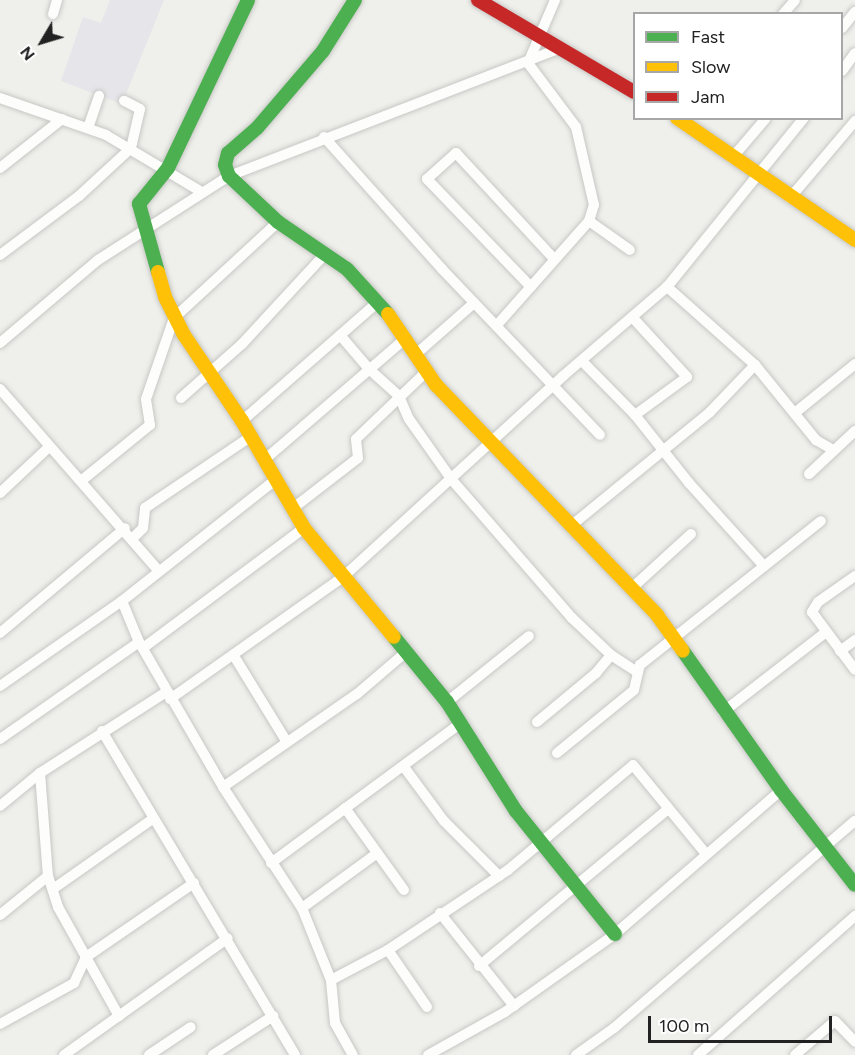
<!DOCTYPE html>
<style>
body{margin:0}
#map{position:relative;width:855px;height:1055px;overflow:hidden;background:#efefeb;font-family:Figtree,sans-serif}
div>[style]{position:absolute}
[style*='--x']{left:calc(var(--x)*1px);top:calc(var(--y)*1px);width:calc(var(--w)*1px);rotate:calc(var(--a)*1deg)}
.plaza>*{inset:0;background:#e6e5e9}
.roads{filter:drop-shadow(0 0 2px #c7c7c5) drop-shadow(0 0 2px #c7c7c5)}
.street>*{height:10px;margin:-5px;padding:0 5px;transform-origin:5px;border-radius:5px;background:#fdfdfc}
.fast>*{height:14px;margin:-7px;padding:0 7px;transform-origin:7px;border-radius:7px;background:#4caf50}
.slow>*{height:14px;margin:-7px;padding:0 7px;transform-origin:7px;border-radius:7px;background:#ffc107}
.jam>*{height:14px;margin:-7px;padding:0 7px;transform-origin:7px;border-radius:7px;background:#c62828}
span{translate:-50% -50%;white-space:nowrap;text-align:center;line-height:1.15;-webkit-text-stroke:4.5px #fff;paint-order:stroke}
.legend{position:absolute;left:633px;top:12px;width:210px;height:108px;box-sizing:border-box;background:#fff;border:2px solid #a7a7a7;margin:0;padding:8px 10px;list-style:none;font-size:18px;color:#222}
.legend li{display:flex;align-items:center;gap:12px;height:30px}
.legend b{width:30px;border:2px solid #a7a7a7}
.north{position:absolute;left:12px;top:12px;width:60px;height:60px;-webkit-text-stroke:4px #fff;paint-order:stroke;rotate:232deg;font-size:16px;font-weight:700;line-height:24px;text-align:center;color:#222}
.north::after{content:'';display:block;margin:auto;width:21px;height:27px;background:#222;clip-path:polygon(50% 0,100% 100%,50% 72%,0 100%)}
.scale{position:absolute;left:648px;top:1016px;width:184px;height:27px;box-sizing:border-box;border:3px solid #222;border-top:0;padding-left:8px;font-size:18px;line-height:21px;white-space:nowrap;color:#222;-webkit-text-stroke:4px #fff;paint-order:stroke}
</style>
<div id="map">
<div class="plaza">
<i style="clip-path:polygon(110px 0,164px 0,122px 104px,61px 81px,83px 17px,101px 23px)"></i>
</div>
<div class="roads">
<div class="street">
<i style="--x:53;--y:14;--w:15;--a:-74"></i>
<i style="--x:783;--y:14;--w:18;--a:-49"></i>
<i style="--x:842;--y:28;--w:21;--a:-51"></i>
<i style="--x:842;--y:71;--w:22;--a:-54"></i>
<i style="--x:0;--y:98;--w:112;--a:19.2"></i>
<i style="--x:106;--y:135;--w:109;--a:30.8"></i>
<i style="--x:88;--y:128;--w:34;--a:-71"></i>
<i style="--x:324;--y:137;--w:177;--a:48.2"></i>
<i style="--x:442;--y:269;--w:229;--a:46.4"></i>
<i style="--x:732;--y:158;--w:52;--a:-49.6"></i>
<i style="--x:0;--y:168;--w:79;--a:-38.3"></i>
<i style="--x:790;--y:198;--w:101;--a:-49.8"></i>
<i style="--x:589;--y:221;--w:50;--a:35.3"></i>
<i style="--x:0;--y:255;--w:99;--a:-36.8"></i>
<i style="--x:79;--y:196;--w:71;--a:-42.7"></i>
<i style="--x:131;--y:148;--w:40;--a:-77"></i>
<i style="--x:140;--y:109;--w:18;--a:-153"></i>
<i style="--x:531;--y:287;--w:150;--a:-133.9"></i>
<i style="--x:427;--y:179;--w:39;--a:-42"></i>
<i style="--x:456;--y:153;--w:144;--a:47.2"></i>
<i style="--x:633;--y:318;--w:80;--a:47.5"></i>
<i style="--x:687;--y:377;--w:64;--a:143.8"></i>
<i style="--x:497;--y:325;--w:139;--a:-48.5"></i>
<i style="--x:589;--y:221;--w:17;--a:-73"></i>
<i style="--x:594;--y:205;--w:80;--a:-103"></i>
<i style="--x:576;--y:127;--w:80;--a:-126.9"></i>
<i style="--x:528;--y:63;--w:69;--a:-66.8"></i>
<i style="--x:340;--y:335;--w:45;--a:49.5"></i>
<i style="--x:369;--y:369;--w:40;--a:42"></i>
<i style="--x:399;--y:396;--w:25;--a:67"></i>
<i style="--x:409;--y:419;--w:75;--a:54.8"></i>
<i style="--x:452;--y:480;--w:183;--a:49"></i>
<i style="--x:572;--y:618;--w:54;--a:43.5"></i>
<i style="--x:611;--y:655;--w:30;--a:33"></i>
<i style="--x:0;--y:343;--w:128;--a:-40.3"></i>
<i style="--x:98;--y:260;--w:156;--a:-32.7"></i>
<i style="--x:229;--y:176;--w:353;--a:-21.1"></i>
<i style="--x:415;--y:355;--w:79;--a:-41.4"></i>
<i style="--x:582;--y:361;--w:76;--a:45.5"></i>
<i style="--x:635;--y:415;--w:87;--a:51.5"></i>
<i style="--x:689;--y:483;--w:112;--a:47.9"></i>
<i style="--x:755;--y:365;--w:97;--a:50.9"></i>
<i style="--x:816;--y:440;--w:20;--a:30"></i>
<i style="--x:0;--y:389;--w:240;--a:48.9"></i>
<i style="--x:181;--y:398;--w:81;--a:-41.5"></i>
<i style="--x:242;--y:344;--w:122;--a:-47.3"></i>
<i style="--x:796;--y:412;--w:76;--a:-39.1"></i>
<i style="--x:242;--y:421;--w:182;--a:-41.2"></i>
<i style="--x:263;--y:461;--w:187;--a:-40.7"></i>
<i style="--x:809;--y:474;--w:63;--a:-43.1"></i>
<i style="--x:81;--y:481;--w:89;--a:-39.1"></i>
<i style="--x:150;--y:425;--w:26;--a:-99"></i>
<i style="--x:146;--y:399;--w:86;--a:-70.9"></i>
<i style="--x:174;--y:318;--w:142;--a:-42.7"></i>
<i style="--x:0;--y:493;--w:67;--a:-43.2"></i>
<i style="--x:292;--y:509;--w:83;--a:-37.7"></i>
<i style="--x:358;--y:458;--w:19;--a:-96"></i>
<i style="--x:356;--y:439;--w:97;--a:-43.7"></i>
<i style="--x:572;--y:525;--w:178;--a:-39.3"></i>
<i style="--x:710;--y:412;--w:65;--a:-46.2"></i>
<i style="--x:755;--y:365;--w:118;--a:-138.4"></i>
<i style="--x:133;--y:538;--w:14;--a:-45"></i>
<i style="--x:143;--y:528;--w:20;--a:-84"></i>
<i style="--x:145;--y:508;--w:127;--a:-34.1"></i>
<i style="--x:855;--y:576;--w:45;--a:144.9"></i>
<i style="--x:818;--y:602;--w:12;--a:121"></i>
<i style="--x:812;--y:612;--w:72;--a:53.4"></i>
<i style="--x:632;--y:588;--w:80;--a:-42.5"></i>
<i style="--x:0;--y:633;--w:163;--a:-40"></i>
<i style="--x:139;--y:642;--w:44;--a:-112.5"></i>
<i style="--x:122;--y:601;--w:194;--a:-38.3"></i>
<i style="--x:143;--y:648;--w:201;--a:-36.7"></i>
<i style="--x:840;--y:651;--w:19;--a:-36"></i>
<i style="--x:234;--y:656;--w:101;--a:58.4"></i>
<i style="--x:0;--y:686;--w:149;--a:-34.9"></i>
<i style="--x:170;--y:699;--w:212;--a:-35.2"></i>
<i style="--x:343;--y:577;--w:298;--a:-42.4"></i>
<i style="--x:563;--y:376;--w:137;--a:-40.6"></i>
<i style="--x:667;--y:287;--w:218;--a:-51"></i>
<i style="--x:447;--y:702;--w:105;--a:-38.8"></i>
<i style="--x:723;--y:712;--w:130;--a:-37.8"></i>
<i style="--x:537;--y:722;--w:77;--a:-39.7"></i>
<i style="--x:596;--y:673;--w:23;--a:-50"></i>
<i style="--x:102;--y:731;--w:377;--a:59.2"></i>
<i style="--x:0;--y:739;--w:169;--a:-34.9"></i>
<i style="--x:139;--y:642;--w:168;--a:59.9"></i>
<i style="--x:223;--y:787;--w:145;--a:56.9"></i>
<i style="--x:302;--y:908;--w:78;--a:68.1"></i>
<i style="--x:331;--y:980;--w:43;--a:84.7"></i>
<i style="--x:335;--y:1023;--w:37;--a:61"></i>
<i style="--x:557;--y:753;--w:99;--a:-39.3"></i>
<i style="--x:634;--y:690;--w:26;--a:-77"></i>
<i style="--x:640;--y:665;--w:231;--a:-38.5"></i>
<i style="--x:404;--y:767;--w:67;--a:53.5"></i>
<i style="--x:444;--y:821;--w:78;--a:45"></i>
<i style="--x:40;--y:773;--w:103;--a:85.6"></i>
<i style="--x:48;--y:876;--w:33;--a:72"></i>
<i style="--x:58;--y:907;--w:125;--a:60.8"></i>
<i style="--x:223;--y:787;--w:163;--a:-34.8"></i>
<i style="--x:357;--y:694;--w:65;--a:-40.6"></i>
<i style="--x:0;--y:806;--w:52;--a:-39.5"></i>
<i style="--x:40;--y:773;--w:150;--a:-32.7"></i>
<i style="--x:345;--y:808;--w:101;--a:54.3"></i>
<i style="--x:271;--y:863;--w:236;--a:-36.4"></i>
<i style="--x:53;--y:889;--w:123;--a:-35.1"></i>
<i style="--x:302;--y:908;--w:92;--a:-36.1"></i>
<i style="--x:440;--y:913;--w:119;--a:51.5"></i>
<i style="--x:0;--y:915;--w:62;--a:-39.1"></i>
<i style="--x:388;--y:950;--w:69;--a:55.6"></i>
<i style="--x:479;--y:966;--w:246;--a:-39.7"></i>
<i style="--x:331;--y:980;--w:64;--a:-27.8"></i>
<i style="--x:388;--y:950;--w:144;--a:-33.7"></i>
<i style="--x:508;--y:870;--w:163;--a:-40"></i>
<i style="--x:633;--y:765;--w:115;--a:50.6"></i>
<i style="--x:0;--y:1024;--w:85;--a:-29"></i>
<i style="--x:74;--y:983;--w:29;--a:-65"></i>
<i style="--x:86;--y:957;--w:131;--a:-34.4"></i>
<i style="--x:64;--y:1055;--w:201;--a:-35.5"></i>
<i style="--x:149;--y:1055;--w:50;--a:-33.7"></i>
<i style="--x:213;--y:1055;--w:72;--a:-33"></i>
<i style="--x:428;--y:1055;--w:88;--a:-29.2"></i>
<i style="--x:505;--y:1012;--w:135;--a:-35.3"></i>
<i style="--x:615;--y:934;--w:220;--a:-40.9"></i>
<i style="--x:576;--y:1055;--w:47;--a:-35.4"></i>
<i style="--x:614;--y:1028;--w:318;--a:-40.7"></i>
<i style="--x:698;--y:1055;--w:210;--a:-41.5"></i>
<i style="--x:795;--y:1055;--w:52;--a:-40.4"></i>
<i style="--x:835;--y:1021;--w:29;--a:46"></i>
</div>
<div class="fast">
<i style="--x:355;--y:0;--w:60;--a:122.1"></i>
<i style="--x:323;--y:51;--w:101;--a:130.6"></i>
<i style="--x:257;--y:128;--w:38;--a:139"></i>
<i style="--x:228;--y:153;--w:12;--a:104"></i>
<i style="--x:225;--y:165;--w:12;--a:70"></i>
<i style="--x:229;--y:176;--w:67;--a:43.2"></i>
<i style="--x:278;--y:222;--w:83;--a:34.3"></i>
<i style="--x:347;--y:269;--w:61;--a:47.7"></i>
<i style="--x:158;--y:272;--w:71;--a:-105.6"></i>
<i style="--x:139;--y:204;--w:46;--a:-51.1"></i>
<i style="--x:168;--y:168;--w:186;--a:-64.5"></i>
<i style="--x:394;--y:637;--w:84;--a:50.8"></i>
<i style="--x:447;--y:702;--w:129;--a:57.7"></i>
<i style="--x:516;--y:811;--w:158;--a:51.2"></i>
<i style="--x:683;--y:651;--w:170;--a:54.8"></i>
<i style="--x:781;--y:790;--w:120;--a:52.1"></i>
</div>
<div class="slow">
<i style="--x:677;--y:118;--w:216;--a:34.4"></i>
<i style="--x:158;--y:272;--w:26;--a:74"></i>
<i style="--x:165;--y:297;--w:42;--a:63.4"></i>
<i style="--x:184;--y:335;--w:104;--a:56"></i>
<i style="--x:242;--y:421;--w:124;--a:59.9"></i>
<i style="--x:304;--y:528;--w:141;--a:50.5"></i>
<i style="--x:388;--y:314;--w:86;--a:55.9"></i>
<i style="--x:436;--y:385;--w:319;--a:46.1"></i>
<i style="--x:657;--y:615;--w:44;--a:54.2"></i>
</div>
<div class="jam">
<i style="--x:478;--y:0;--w:181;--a:30.5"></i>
</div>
</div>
<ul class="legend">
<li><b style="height:8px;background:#4caf50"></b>Fast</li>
<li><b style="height:8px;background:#ffc107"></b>Slow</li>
<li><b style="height:8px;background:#c62828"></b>Jam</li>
</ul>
<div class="north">N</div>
<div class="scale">100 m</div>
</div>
